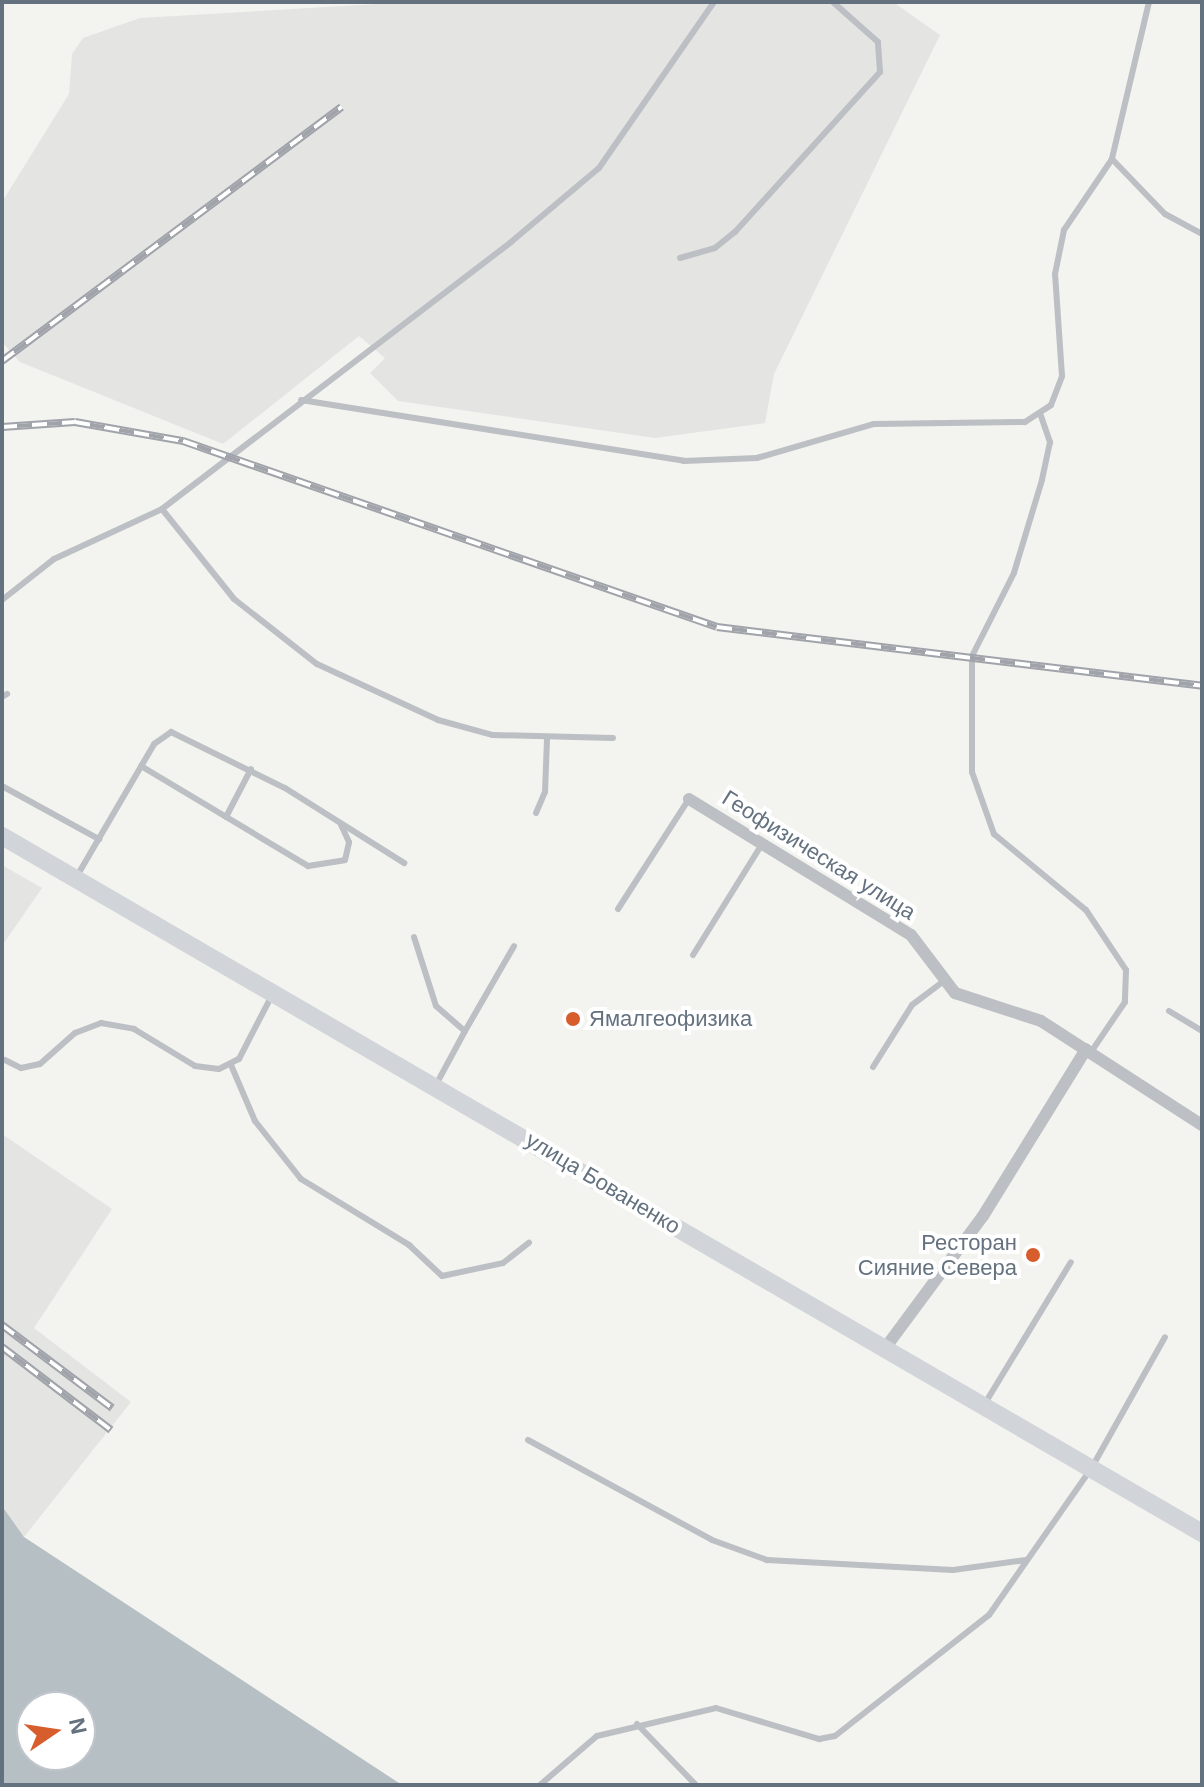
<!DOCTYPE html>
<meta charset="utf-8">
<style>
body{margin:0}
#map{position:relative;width:1204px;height:1787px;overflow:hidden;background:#f3f3ef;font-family:Helvetica,sans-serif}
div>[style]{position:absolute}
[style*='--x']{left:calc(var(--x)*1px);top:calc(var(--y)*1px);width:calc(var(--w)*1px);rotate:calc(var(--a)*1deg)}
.built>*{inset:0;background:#e4e5e3}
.water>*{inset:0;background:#b5bfc4}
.lane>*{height:6px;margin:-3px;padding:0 3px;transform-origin:3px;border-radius:3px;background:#bcbfc3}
.street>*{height:12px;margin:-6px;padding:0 6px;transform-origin:6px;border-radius:6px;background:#bcbfc3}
.secondary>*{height:18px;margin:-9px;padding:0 9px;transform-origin:9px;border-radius:9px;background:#d1d5d9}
.rail>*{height:8px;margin-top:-4px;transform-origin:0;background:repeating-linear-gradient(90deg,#fff 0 15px,#a0a4aa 0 30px);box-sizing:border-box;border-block:2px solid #a0a4aa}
.dots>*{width:22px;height:22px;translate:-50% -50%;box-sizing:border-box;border:4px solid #fff;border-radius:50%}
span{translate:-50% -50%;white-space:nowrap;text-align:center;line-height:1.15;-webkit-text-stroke:8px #fff;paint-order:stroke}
.street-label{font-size:22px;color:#64717f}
.poi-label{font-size:22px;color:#64717f}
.left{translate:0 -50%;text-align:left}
.right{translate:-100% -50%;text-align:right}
.frame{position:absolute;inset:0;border:4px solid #64717f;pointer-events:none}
.north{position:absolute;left:16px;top:1691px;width:80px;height:80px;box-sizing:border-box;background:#fff;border:2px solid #c1c6cc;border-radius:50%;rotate:77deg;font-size:22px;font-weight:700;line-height:32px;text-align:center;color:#64717f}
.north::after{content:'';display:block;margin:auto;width:28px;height:36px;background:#d75e2c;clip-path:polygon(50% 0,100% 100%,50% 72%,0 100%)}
</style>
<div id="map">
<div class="built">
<i style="clip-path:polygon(411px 2px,893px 2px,940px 35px,774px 374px,765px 423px,655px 438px,398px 401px,370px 373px,385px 358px,359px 336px,223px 444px,20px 362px,2px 342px,2px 202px,69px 94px,72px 54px,83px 38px,140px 18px)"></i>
<i style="clip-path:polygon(2px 865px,42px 888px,2px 946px)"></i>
<i style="clip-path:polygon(2px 1134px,112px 1209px,34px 1328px,131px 1402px,24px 1537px,2px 1506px)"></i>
</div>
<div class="water">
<i style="clip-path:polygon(evenodd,2px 1506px,24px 1537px,402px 1785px,2px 1785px,2px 1506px,32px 1707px,80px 1707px,80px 1755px,32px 1755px,32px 1707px)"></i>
</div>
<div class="lane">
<i style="--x:1149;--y:2;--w:161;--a:103.3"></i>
<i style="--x:1112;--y:159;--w:76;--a:46.1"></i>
<i style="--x:1165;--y:214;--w:42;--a:28.4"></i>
<i style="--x:680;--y:258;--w:36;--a:-16"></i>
<i style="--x:715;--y:248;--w:26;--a:-39"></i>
<i style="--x:735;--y:232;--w:216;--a:-47.8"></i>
<i style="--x:880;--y:72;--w:30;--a:-94"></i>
<i style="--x:878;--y:42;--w:60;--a:-138.4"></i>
<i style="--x:301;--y:400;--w:388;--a:9"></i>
<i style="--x:684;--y:461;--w:73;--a:-2.4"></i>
<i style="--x:757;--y:458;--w:122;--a:-16.2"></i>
<i style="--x:874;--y:424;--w:151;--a:-0.8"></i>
<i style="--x:1025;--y:422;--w:31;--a:-33"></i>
<i style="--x:1051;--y:405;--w:31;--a:-69"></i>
<i style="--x:1062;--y:376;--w:102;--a:-93.9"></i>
<i style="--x:1055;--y:274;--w:45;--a:-78.4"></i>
<i style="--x:1064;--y:230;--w:86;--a:-55.9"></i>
<i style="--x:1041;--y:416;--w:28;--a:71"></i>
<i style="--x:1050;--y:442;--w:39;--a:102"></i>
<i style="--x:1042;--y:480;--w:97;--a:106.8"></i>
<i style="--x:1014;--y:573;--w:93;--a:116.8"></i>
<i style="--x:972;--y:656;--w:116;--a:90"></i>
<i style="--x:972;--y:772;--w:66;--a:70.5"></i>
<i style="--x:994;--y:834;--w:119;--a:39.6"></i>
<i style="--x:1086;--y:910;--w:72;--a:56.3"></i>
<i style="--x:1126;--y:970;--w:32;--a:92"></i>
<i style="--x:1125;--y:1002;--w:60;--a:124.2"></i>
<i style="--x:162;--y:509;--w:115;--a:51.3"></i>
<i style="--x:234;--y:599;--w:105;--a:38.1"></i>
<i style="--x:317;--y:664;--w:133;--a:24.8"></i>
<i style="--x:438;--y:720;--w:57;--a:15.3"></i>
<i style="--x:493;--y:735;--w:120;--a:1.4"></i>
<i style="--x:2;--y:600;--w:66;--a:-38.3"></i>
<i style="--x:54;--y:559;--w:119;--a:-24.8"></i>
<i style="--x:162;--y:509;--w:439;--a:-37.4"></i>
<i style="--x:511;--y:242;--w:115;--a:-40.1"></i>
<i style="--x:599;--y:168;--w:202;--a:-55.3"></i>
<i style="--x:2;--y:697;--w:6;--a:-31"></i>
<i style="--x:141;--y:766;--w:195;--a:30.9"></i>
<i style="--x:308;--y:866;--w:37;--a:-9"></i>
<i style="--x:345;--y:860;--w:18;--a:-77"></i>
<i style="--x:349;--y:842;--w:19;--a:-115"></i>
<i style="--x:2;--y:786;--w:111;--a:28.7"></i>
<i style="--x:536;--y:813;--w:23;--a:-67"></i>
<i style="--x:545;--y:792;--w:52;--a:-87.8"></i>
<i style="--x:226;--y:817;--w:54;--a:-62.5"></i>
<i style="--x:77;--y:876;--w:153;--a:-59.7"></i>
<i style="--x:154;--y:744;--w:21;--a:-35"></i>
<i style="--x:171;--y:732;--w:127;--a:26.2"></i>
<i style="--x:285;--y:788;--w:141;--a:32.2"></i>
<i style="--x:618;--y:909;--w:131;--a:-57.2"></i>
<i style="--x:414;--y:937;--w:72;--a:72.3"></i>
<i style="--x:436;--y:1006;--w:38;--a:41"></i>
<i style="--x:465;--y:1031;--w:59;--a:118.3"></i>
<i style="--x:693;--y:955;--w:131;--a:-58.1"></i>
<i style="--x:1169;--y:1011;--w:39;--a:31"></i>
<i style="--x:465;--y:1031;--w:98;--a:-60"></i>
<i style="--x:5;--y:1060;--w:18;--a:27"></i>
<i style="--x:21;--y:1068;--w:19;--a:-12"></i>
<i style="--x:40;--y:1064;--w:47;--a:-41.5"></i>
<i style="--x:75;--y:1033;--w:28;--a:-21"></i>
<i style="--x:101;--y:1023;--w:34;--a:10"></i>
<i style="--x:134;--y:1029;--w:71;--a:31.2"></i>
<i style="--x:195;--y:1066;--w:24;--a:7"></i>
<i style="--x:219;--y:1069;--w:22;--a:-27"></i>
<i style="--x:239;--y:1059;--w:72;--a:-62.7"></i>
<i style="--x:231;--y:1065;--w:61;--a:66.8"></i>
<i style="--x:255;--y:1121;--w:74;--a:51.6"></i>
<i style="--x:301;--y:1179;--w:127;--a:31.4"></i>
<i style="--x:409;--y:1245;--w:45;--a:43.2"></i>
<i style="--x:442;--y:1276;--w:62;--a:-12"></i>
<i style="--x:503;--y:1263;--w:33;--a:-38"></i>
<i style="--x:873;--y:1067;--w:73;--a:-57.8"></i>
<i style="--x:912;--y:1005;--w:38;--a:-37"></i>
<i style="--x:984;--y:1405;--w:167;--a:-58.7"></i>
<i style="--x:528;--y:1440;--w:209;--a:28.5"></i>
<i style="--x:712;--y:1540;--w:59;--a:20"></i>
<i style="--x:767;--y:1560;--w:186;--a:3.1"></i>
<i style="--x:953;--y:1570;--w:74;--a:-7.8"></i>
<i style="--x:637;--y:1724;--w:85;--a:46"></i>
<i style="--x:540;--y:1785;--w:75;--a:-40.7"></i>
<i style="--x:597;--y:1736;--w:122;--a:-13.2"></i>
<i style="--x:716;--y:1708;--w:108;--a:16.8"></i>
<i style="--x:819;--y:1739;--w:16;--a:-11"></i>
<i style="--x:835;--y:1736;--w:196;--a:-38.2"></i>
<i style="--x:989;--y:1615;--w:178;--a:-55.1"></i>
<i style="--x:1091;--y:1469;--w:151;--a:-60.7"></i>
</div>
<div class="street">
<i style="--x:689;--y:799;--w:260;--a:31.5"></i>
<i style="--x:911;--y:935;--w:73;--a:52.8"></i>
<i style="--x:955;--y:993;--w:90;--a:18"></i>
<i style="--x:1041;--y:1021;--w:192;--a:32.9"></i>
<i style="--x:883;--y:1351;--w:168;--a:-53.5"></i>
<i style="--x:983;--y:1216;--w:196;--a:-58.3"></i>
</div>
<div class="secondary">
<i style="--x:2;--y:836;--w:1388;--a:30.15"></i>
</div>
<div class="rail">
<i style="--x:2;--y:361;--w:424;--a:-36.8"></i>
<i style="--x:2;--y:427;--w:73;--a:-3.9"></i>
<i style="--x:75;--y:422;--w:110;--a:10"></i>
<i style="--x:183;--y:441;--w:565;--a:19.2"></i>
<i style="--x:717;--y:627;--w:489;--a:6.9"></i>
<i style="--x:2;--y:1325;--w:138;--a:37"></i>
<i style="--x:2;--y:1347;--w:137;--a:37.3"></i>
</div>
<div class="dots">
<i style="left:573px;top:1019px;background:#d75e2c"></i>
<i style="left:1033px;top:1255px;background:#d75e2c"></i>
</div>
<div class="street-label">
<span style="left:819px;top:855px;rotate:32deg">Геофизическая улица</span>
<span style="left:603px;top:1183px;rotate:31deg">улица Бованенко</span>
</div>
<div class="poi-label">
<span class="left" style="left:589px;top:1019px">Ямалгеофизика</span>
<span class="right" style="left:1017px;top:1255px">Ресторан<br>Сияние Севера</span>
</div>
<div class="frame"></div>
<div class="north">N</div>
</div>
